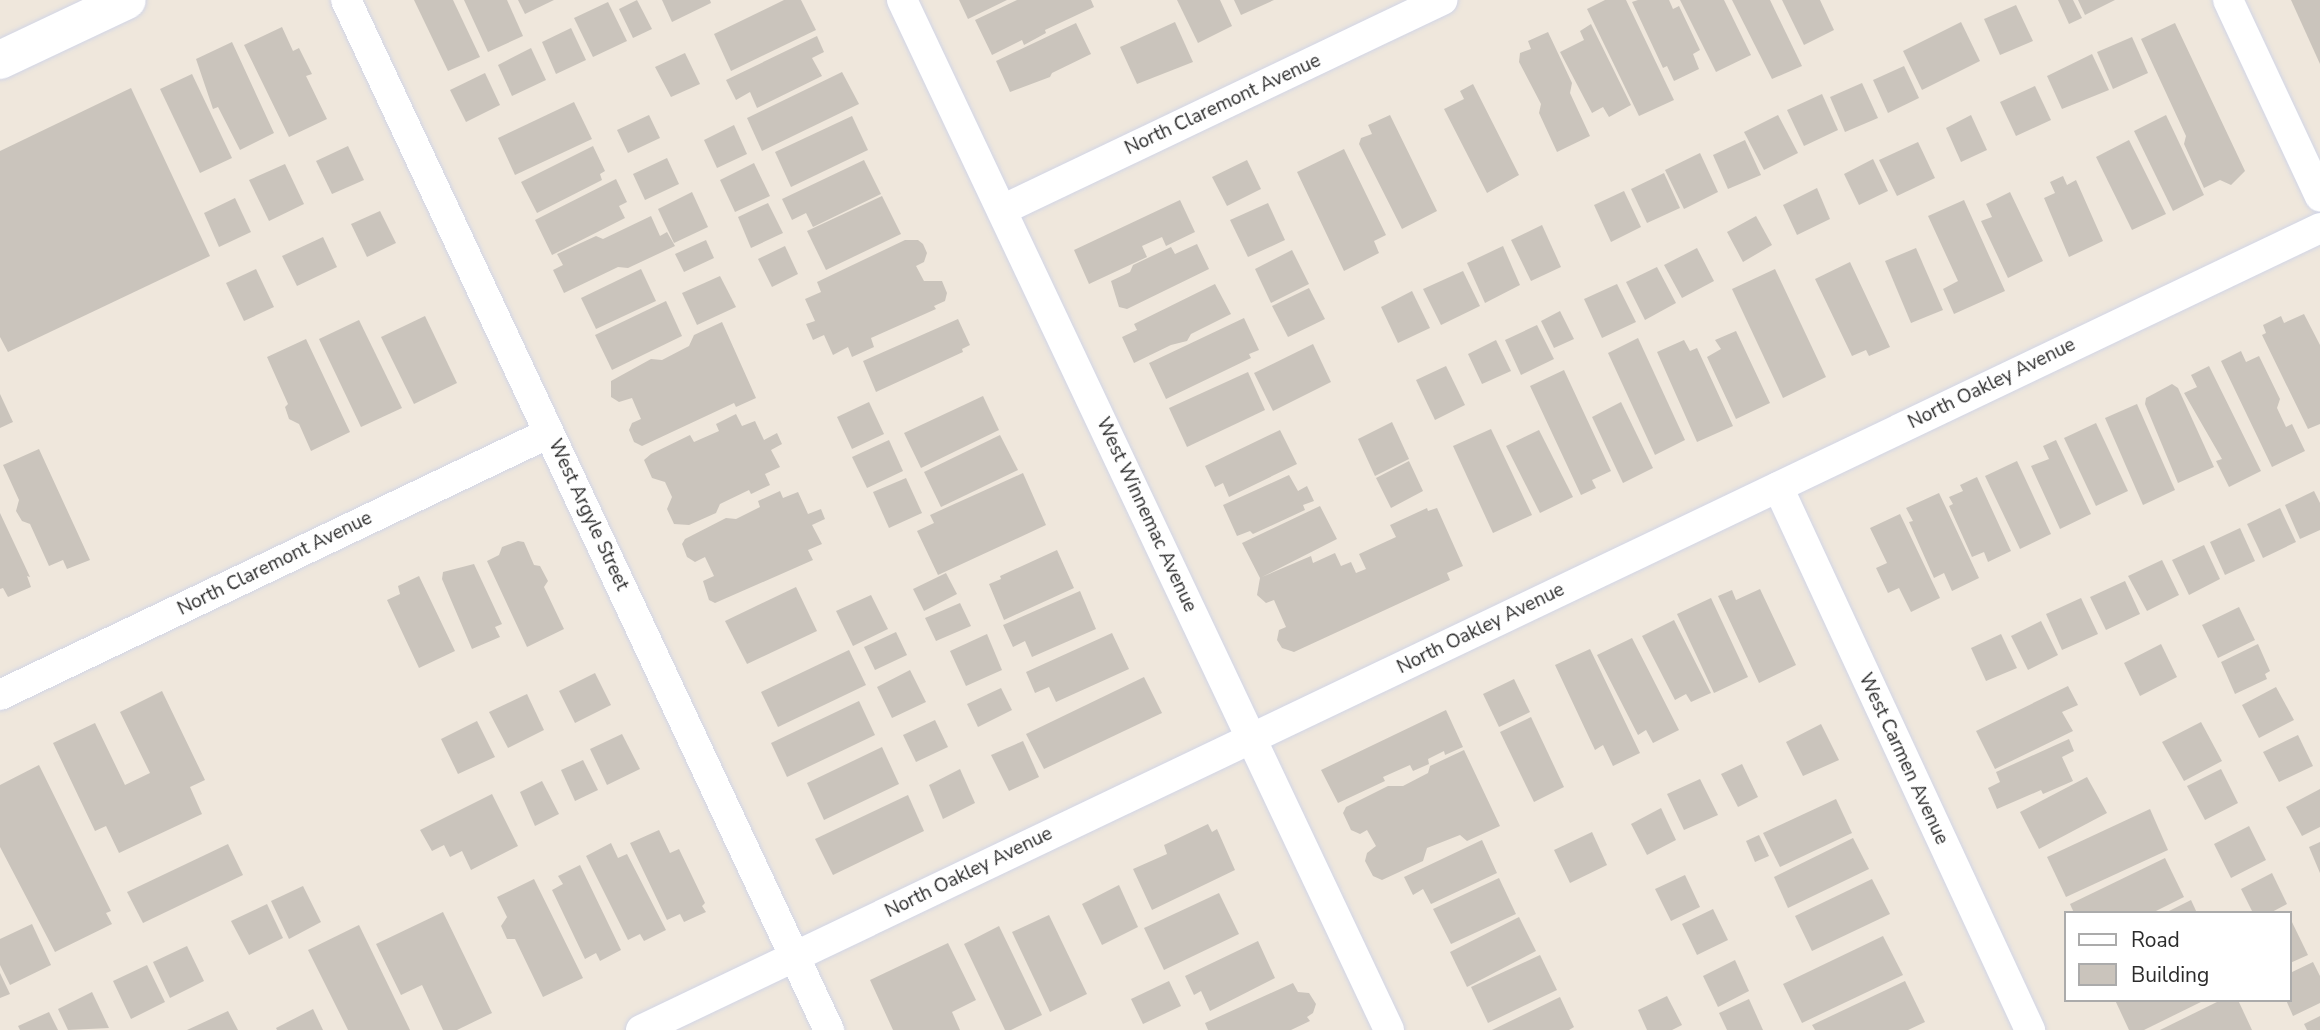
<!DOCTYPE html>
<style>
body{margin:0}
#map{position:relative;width:2320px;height:1030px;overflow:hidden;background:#efe7dc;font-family:"Nunito Sans",sans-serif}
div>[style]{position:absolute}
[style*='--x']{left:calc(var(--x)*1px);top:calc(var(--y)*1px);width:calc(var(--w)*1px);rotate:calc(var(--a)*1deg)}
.building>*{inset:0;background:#cac4bc}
.roads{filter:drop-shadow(0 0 2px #d1d5e6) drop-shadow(0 0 2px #d1d5e6)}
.street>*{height:30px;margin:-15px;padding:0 15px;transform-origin:15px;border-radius:15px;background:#fff}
.secondary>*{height:38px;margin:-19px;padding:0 19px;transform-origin:19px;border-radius:19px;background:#fff}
span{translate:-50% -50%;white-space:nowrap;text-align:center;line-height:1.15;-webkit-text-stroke:5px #fff;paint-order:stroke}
.street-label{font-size:19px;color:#2c2c2c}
.legend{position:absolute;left:2064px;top:911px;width:228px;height:91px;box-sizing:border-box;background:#fff;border:2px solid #ababab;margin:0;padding:9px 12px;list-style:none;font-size:21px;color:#2c2c2c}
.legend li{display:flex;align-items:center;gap:14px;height:35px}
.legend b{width:35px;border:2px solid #ababab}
</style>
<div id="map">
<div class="building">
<i style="clip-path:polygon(414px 0,453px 0,480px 57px,448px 71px)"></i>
<i style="clip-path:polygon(464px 0,507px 0,523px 36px,488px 52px)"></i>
<i style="clip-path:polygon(518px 0,554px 0,525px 14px)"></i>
<i style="clip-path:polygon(637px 0,652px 29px,633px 38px,619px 9px)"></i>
<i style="clip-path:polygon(662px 0,710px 0,711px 3px,672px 22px)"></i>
<i style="clip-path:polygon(784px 0,801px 0,816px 30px,731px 71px,714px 34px)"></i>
<i style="clip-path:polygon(959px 0,1007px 0,968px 19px)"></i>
<i style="clip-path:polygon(1017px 0,1091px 0,1094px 7px,1045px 30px,1046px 33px,1024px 45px,1022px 40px,992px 55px,975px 20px)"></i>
<i style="clip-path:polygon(1177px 0,1220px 0,1232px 26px,1198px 43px)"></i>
<i style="clip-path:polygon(1234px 0,1274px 0,1241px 15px)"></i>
<i style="clip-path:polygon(1605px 0,1626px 0,1674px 100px,1639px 116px,1587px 9px)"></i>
<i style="clip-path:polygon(1638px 0,1669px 0,1673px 9px,1679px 6px,1700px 50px,1693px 54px,1699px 69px,1674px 81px,1667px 66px,1663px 68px,1632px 2px)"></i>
<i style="clip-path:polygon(1680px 0,1724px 0,1751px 55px,1716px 72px)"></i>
<i style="clip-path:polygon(1732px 0,1770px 0,1802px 66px,1772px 79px)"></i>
<i style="clip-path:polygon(1782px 0,1820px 0,1834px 30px,1804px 45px)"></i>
<i style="clip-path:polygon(2058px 0,2073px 0,2082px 18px,2069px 24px)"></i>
<i style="clip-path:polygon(2078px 0,2115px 0,2085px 15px)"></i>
<i style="clip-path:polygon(2291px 0,2320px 0,2320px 64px)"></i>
<i style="clip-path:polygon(608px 2px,627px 41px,593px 57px,574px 18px)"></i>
<i style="clip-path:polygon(2016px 5px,2033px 41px,2000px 55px,1984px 19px)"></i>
<i style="clip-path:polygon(1175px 22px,1193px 62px,1137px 84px,1120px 47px)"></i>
<i style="clip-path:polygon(1961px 22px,1980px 61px,1922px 90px,1903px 51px)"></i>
<i style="clip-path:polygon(1076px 23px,1091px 54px,1052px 73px,1050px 77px,1010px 92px,996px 61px)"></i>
<i style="clip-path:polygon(2175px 23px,2245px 171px,2231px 185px,2220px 180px,2204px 188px,2184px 144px,2186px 136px,2141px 39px)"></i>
<i style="clip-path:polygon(1591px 24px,1631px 105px,1609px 117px,1603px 107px,1592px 113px,1560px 52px,1584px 40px,1580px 31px)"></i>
<i style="clip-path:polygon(282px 27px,293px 51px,299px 48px,312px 74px,306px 76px,327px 119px,289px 137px,244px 45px)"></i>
<i style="clip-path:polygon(571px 28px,586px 60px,556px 74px,542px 42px)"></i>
<i style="clip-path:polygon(1548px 32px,1572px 83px,1570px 93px,1590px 136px,1557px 152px,1539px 113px,1541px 104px,1519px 62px,1520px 53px,1531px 49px,1528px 41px)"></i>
<i style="clip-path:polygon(817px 36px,824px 52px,812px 58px,822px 76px,757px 108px,750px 92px,736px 100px,726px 80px)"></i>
<i style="clip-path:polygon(2132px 37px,2148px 73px,2113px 89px,2097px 52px)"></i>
<i style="clip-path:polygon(232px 42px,274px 133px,240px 150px,218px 107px,213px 109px,196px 59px)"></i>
<i style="clip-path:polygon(531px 48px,546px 80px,512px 96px,498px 65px)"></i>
<i style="clip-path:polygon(685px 53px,700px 84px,671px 97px,655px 67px)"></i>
<i style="clip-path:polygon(2092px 54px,2109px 90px,2062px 109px,2047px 76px)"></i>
<i style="clip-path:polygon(1904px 66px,1919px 98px,1888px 113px,1873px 80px)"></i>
<i style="clip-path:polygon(842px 72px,859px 104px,762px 151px,747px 118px)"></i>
<i style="clip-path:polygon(485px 73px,500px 105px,466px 122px,450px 90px)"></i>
<i style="clip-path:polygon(192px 74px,232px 158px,200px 173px,160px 89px)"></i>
<i style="clip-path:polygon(1862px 83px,1878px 118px,1845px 132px,1830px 97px)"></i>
<i style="clip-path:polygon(1473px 84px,1519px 175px,1487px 193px,1444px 109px,1464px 99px,1460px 91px)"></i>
<i style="clip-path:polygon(2035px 86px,2051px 120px,2016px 136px,2000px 102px)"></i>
<i style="clip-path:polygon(131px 88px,210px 256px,8px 352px,0 337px,0 151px)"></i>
<i style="clip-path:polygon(1822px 94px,1838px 130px,1804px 146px,1787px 110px)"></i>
<i style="clip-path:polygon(574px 102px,592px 139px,515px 175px,498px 138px)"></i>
<i style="clip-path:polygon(649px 115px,660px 138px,628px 153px,617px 130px)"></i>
<i style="clip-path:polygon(1390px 115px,1437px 211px,1402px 229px,1359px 144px,1361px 138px,1372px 134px,1368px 125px)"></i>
<i style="clip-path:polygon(1778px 115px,1798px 153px,1764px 170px,1744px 132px)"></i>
<i style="clip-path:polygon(1971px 115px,1987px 150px,1961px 162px,1946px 128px)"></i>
<i style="clip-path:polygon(2166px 115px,2204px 195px,2173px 211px,2134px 131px)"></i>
<i style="clip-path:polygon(852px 116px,868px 150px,791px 187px,775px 152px)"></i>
<i style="clip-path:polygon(734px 125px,747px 154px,717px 168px,704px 140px)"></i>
<i style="clip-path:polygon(1745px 140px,1761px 175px,1728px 189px,1713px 155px)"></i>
<i style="clip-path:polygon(2129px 140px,2166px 214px,2132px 230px,2096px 157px)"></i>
<i style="clip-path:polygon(1918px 142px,1935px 178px,1897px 196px,1879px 160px)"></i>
<i style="clip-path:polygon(348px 146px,364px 180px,332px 194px,316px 161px)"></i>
<i style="clip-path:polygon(593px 146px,605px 171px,600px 174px,602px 180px,537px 213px,521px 182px)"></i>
<i style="clip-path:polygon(1344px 149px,1386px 235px,1374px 241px,1379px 253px,1344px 271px,1297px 172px)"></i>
<i style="clip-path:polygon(1700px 153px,1718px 192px,1684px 209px,1665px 170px)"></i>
<i style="clip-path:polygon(667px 158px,679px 184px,645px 200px,633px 174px)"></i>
<i style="clip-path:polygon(1873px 159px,1888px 191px,1859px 205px,1844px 174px)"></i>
<i style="clip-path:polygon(864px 160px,881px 194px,813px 227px,806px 213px,792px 220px,782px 199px)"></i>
<i style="clip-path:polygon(1247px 160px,1261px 189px,1227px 206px,1212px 177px)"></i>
<i style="clip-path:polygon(754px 163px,770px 196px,735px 212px,720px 180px)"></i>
<i style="clip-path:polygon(285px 164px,304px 204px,269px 221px,249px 180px)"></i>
<i style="clip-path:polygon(1664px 173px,1680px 208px,1647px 223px,1631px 189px)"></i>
<i style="clip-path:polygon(2063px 176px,2067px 185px,2076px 180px,2103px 241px,2069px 257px,2044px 198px,2055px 193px,2050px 182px)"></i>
<i style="clip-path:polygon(616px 179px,627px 202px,619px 206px,625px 218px,552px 255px,535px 220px)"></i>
<i style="clip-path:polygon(1817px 188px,1830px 219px,1797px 235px,1783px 205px)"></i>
<i style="clip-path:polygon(1624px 191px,1641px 227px,1611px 242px,1594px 205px)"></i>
<i style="clip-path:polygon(692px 192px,708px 227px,674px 243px,658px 209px)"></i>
<i style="clip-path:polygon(2010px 192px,2043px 261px,2008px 278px,1981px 221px,1992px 217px,1986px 204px)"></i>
<i style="clip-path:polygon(882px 196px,901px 234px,826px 270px,807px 231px)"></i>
<i style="clip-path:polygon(235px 198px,251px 232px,219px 247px,204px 213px)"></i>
<i style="clip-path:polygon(1180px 200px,1195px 232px,1166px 246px,1162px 237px,1142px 246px,1147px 257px,1089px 284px,1074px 250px)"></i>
<i style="clip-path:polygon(1964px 200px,2005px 291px,1954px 314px,1943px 289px,1958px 281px,1928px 216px)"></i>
<i style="clip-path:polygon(768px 203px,783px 233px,751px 248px,738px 217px)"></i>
<i style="clip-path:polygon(1268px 203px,1285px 240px,1248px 257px,1230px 220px)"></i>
<i style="clip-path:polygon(380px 211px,396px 243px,367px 257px,351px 224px)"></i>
<i style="clip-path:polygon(651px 216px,660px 236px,667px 232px,675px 246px,628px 268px,618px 267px,564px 293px,553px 270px,563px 265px,557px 254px,596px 236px,603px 239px)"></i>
<i style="clip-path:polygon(1756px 216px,1772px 245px,1743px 262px,1727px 232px)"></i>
<i style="clip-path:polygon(1542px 225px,1561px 267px,1531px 281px,1511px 240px)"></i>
<i style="clip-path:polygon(323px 237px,337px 267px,297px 286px,282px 256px)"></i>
<i style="clip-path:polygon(706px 240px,714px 258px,684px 272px,675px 254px)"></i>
<i style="clip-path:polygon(905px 240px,918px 240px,923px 244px,927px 253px,924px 262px,916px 266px,924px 281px,942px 281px,947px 293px,945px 301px,934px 306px,936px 309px,871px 338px,874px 347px,852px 357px,848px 347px,833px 355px,824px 335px,813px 340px,806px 324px,815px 321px,805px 299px,821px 292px,817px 282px)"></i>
<i style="clip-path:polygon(1197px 244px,1209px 269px,1127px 309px,1119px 307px,1111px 281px,1130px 272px,1133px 265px,1171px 247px,1175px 254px)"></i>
<i style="clip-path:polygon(785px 246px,798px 274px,772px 287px,758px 259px)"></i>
<i style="clip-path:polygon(1503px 246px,1520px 285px,1485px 303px,1467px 263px)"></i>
<i style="clip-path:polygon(1697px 248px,1714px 281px,1682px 298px,1664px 265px)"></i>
<i style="clip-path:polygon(1916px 248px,1943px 310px,1911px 323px,1885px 261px)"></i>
<i style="clip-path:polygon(1292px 250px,1309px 284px,1271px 303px,1255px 269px)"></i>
<i style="clip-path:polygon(1850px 262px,1890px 347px,1869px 356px,1866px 350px,1852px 356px,1815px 279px)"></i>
<i style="clip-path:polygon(1657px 267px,1676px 303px,1645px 320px,1626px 282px)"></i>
<i style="clip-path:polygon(256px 269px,274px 307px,244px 321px,226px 283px)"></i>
<i style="clip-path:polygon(641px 269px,656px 301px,596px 329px,581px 298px)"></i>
<i style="clip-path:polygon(1775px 269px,1826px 377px,1783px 398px,1732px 289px)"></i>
<i style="clip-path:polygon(1463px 271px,1480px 306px,1441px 325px,1423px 289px)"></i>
<i style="clip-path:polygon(720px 276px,736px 307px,697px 325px,682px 293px)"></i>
<i style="clip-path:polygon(1215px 284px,1231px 314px,1191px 334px,1187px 341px,1171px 345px,1134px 363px,1122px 337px,1137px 330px,1134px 324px)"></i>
<i style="clip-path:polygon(1617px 284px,1636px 322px,1602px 338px,1584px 299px)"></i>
<i style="clip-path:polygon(1309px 288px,1325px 319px,1288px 337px,1272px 306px)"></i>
<i style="clip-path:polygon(1412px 291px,1430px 328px,1398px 343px,1381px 307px)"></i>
<i style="clip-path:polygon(666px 301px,682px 336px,612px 370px,595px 335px)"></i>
<i style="clip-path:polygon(1560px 311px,1574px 339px,1554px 348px,1541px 321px)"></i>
<i style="clip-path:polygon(2304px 314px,2320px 345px,2320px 424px,2308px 429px,2262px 335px,2266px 333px,2263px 325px,2281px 316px,2284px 323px)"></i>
<i style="clip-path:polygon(425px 316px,457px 383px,414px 404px,381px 337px)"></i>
<i style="clip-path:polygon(1244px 318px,1259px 350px,1249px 354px,1251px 358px,1166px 399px,1149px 363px)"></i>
<i style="clip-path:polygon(958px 319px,970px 345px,962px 349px,963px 352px,876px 392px,863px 361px)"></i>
<i style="clip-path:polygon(359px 320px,402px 408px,361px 427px,319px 339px)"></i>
<i style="clip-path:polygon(722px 322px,756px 398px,736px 407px,734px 403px,642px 446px,634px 442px,629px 430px,632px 423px,641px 419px,632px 398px,619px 402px,611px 397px,611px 381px,651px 359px,662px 360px,689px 346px,694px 335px)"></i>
<i style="clip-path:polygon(1537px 325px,1554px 359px,1521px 375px,1505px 340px)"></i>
<i style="clip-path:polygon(1736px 331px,1770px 403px,1736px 419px,1707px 357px,1721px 349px,1715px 340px)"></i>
<i style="clip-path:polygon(1638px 338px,1685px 440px,1655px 455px,1608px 353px)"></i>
<i style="clip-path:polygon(306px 339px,350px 432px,311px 451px,299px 424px,289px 419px,285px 407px,288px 404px,267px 357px)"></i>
<i style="clip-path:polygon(1496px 340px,1511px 371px,1482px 384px,1468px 354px)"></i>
<i style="clip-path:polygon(1684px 340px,1690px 351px,1697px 348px,1733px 426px,1697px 442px,1657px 352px)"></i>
<i style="clip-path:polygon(1313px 344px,1331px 382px,1273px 411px,1254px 373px)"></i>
<i style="clip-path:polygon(2241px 351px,2246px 362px,2259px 356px,2280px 399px,2277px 408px,2286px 427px,2292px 424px,2305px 451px,2272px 467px,2221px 361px)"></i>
<i style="clip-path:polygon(1446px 366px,1465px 405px,1435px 420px,1416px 380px)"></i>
<i style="clip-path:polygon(2209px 366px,2261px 471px,2229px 487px,2216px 461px,2222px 459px,2184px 393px,2197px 387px,2191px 375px)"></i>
<i style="clip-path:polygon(1564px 370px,1611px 471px,1592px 480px,1596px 488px,1581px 495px,1530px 386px)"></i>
<i style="clip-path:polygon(1248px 372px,1265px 410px,1187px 447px,1169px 408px)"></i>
<i style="clip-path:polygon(2172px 384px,2178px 388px,2214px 467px,2178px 483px,2145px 404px,2146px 398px)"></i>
<i style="clip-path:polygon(0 394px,13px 422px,0 428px)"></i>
<i style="clip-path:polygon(983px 396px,999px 430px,921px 468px,904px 433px)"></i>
<i style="clip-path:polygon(869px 402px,884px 434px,852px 449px,837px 417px)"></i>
<i style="clip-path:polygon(1621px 402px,1653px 468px,1623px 483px,1592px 417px)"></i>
<i style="clip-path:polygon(2137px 404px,2175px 490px,2143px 505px,2105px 418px)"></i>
<i style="clip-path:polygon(736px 414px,742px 426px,755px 421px,764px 440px,777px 433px,782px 444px,771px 450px,780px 467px,765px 474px,770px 485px,751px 494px,749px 490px,720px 504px,716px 513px,689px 525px,674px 524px,667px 509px,672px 497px,665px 482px,652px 478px,644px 460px,651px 454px,690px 435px,694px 442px,719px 431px,716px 424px)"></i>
<i style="clip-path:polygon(1392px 422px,1409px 459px,1375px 476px,1358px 439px)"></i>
<i style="clip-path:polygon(2096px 423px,2128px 491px,2096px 506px,2064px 438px)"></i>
<i style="clip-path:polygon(1491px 429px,1532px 515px,1493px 533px,1453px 446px)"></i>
<i style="clip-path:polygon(1280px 430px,1297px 464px,1229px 497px,1223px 483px,1215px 487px,1205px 466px)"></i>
<i style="clip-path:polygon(1539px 430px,1573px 497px,1540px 513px,1506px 446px)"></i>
<i style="clip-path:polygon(1000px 435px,1018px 470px,941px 507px,924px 472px)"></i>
<i style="clip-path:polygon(889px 440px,903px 471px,867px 488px,852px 457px)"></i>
<i style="clip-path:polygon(2056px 440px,2091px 514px,2060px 529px,2031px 466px,2049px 459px,2043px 446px)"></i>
<i style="clip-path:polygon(39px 449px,90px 560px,67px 569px,63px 560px,49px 566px,30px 524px,22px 521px,16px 511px,19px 500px,3px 465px)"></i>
<i style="clip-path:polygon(1409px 461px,1423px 491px,1391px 508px,1376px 478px)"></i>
<i style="clip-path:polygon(2017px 461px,2051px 534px,2020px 549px,1985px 476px)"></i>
<i style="clip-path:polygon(1023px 473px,1046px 525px,938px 575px,917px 531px,934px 523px,930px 515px)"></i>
<i style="clip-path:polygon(1289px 475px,1298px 491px,1307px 486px,1314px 501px,1303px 505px,1305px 510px,1253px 534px,1250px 531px,1237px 536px,1223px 505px)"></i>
<i style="clip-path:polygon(1977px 477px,2011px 551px,1988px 562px,1984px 552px,1972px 557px,1949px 506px,1953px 504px,1949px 497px,1963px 491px,1960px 485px)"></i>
<i style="clip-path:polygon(906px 478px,922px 513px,889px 528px,873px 492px)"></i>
<i style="clip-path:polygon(780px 491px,783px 498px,798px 492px,808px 514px,821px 509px,825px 519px,812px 525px,822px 544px,808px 550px,813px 560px,715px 603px,709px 600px,703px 581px,714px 576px,705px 557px,695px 562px,687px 557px,682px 544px,685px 539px,726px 518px,736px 519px,760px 507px,758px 501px)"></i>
<i style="clip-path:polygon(2314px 491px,2320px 503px,2320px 530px,2300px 539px,2285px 505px)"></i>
<i style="clip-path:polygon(1939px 493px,1979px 578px,1952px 591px,1944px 573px,1934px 578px,1909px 522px,1913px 521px,1906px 508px)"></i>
<i style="clip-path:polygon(1320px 506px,1337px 539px,1262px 577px,1311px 556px,1313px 563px,1335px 553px,1341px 566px,1351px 562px,1356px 573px,1366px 569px,1359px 554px,1396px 537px,1390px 525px,1427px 508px,1428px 511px,1437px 508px,1463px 566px,1447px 573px,1450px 580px,1294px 652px,1282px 648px,1277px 640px,1279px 630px,1286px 627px,1274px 600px,1266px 603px,1257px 595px,1260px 578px,1242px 543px)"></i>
<i style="clip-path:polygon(2280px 508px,2296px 542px,2263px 558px,2247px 524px)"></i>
<i style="clip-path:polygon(0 513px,30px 577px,27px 576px,31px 587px,8px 597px,3px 588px,0 589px)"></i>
<i style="clip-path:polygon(1900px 514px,1940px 598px,1911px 612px,1899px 588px,1888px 593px,1876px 568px,1887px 563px,1870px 528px)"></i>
<i style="clip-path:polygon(2240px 528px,2255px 561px,2225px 575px,2210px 542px)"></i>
<i style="clip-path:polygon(518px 541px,524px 542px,534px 565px,540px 566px,548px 581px,544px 587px,564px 629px,527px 647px,487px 561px,499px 555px,502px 547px)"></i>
<i style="clip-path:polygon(2204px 545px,2220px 579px,2189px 595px,2172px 560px)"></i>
<i style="clip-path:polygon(1057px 550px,1074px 588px,1004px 620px,989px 584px,1001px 579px,1000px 576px)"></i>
<i style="clip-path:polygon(2162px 560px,2179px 595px,2147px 611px,2128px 576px)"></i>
<i style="clip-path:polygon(474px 564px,502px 624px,495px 627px,500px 637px,472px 649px,442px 579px,443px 572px)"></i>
<i style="clip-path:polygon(946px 573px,957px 594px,924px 611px,913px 589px)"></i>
<i style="clip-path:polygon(419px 576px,455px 651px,419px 668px,387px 600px,400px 594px,398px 586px)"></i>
<i style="clip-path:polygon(2125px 581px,2140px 614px,2106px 630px,2090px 597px)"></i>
<i style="clip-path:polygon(796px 587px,817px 631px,747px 664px,725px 621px)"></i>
<i style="clip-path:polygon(1760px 589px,1796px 665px,1759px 683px,1718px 596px,1732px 590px,1736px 600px)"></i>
<i style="clip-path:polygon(1080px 591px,1096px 629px,1032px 657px,1025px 641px,1013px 647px,1003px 625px)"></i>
<i style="clip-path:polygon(871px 595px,888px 629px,853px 646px,836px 611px)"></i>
<i style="clip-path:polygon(1711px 598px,1748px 677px,1714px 693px,1677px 614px)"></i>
<i style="clip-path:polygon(2081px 598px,2098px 634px,2062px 650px,2046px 614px)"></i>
<i style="clip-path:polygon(960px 603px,971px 626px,936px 641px,925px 618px)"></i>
<i style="clip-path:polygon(2239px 607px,2255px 640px,2218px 658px,2202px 625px)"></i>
<i style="clip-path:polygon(1674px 620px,1711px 693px,1691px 702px,1686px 694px,1675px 700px,1642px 636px)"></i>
<i style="clip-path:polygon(2041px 621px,2058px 655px,2028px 670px,2011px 636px)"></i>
<i style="clip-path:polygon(896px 632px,907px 655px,875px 670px,864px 647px)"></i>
<i style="clip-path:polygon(1112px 633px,1129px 669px,1056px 702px,1049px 687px,1035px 693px,1026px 672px)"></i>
<i style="clip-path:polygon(987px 634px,1002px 670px,966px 686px,950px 651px)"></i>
<i style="clip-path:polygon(2001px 634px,2017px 668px,1986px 681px,1971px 648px)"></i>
<i style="clip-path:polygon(1632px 638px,1679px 730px,1653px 743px,1646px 730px,1638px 735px,1597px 655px)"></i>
<i style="clip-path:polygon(2161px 644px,2177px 677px,2140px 696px,2124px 663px)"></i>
<i style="clip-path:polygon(2258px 644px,2270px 671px,2265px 674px,2267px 679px,2235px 694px,2221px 662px)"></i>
<i style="clip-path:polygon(1590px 649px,1640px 753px,1613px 766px,1603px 745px,1595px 750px,1555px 665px)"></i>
<i style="clip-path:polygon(849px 650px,866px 685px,778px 727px,761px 692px)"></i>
<i style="clip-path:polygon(910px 670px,926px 702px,892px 718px,877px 687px)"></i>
<i style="clip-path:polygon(595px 673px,611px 705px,575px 723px,559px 691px)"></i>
<i style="clip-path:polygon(1144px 677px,1162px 713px,1044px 769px,1026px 734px)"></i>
<i style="clip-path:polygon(1514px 679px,1530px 712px,1499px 727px,1483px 694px)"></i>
<i style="clip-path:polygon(2068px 686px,2078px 705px,2062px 712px,2073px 731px,1995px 769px,1976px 731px)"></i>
<i style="clip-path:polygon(2276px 687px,2294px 720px,2259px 738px,2242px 705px)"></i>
<i style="clip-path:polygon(1001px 688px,1012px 710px,978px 727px,967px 704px)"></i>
<i style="clip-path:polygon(162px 691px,205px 780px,190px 787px,202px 814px,119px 853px,106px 826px,95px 831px,53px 743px,95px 723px,125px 785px,150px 773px,120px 712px)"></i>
<i style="clip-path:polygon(527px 694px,544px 730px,508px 748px,489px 712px)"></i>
<i style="clip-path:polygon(859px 701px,875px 735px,787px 777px,771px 743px)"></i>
<i style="clip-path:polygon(1446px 710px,1463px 747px,1445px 755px,1444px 751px,1428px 759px,1429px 764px,1413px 771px,1410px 765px,1383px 777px,1385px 781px,1338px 803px,1321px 770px)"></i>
<i style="clip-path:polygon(1531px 717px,1564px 787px,1534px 802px,1500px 732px)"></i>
<i style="clip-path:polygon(935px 720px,948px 747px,916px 762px,903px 735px)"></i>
<i style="clip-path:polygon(477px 721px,495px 757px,458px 774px,441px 739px)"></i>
<i style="clip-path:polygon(2201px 722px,2222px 761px,2184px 781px,2162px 742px)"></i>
<i style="clip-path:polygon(1821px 724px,1839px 760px,1803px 776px,1786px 742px)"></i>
<i style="clip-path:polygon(622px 734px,640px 769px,607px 785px,590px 749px)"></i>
<i style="clip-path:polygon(2298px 735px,2313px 766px,2279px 782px,2263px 752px)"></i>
<i style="clip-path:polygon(2069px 739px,2074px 751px,2062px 757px,2073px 781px,2043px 794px,2041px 790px,1997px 809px,1988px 788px,2000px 782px,1996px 772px)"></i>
<i style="clip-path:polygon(1023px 741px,1039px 777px,1009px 791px,991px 755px)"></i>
<i style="clip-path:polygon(882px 747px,899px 784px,824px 820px,807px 783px)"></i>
<i style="clip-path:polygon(1464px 750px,1500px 826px,1467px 841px,1460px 835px,1427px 848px,1423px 861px,1382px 880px,1373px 876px,1365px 861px,1367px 853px,1376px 846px,1367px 830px,1360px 834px,1351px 830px,1343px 813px,1346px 807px,1388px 786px,1403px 786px,1428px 773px,1430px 766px)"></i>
<i style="clip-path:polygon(583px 760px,598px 790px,575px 801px,561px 770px)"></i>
<i style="clip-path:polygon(1742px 764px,1758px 797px,1738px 807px,1721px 774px)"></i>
<i style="clip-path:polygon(39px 765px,111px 911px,106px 913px,112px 924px,55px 952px,0 847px,0 785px)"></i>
<i style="clip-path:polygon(960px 769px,975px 803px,943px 819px,929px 785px)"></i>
<i style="clip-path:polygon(2221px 769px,2238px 803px,2205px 820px,2187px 786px)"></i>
<i style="clip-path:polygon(2087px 777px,2107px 813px,2039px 849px,2020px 812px)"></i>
<i style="clip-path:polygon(1700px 779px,1718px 815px,1684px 830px,1667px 794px)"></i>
<i style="clip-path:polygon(542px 781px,559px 814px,535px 826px,520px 792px)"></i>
<i style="clip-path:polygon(2320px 789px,2320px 827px,2302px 836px,2286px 807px)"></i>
<i style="clip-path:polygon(492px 794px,518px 846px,471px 870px,462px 851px,450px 857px,444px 845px,432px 851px,420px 830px)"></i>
<i style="clip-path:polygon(908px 795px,924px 831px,833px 875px,815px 839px)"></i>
<i style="clip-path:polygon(1836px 799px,1852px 833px,1780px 867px,1763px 833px)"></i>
<i style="clip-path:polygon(1661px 808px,1676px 840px,1647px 855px,1631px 824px)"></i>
<i style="clip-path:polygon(2150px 809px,2168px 850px,2066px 897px,2047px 857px)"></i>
<i style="clip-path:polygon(1208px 824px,1212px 832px,1217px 829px,1235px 870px,1152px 910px,1133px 869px,1167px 854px,1164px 845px)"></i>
<i style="clip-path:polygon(2249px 826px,2266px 860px,2231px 878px,2214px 844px)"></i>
<i style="clip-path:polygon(659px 830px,670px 853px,679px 849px,705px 903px,702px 906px,706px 912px,684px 922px,680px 914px,667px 920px,630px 843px)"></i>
<i style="clip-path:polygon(1592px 832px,1607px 865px,1570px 883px,1554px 850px)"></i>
<i style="clip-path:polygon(1759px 835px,1769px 856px,1755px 862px,1746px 841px)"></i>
<i style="clip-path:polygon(1853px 838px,1869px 869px,1788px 908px,1774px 877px)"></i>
<i style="clip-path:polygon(1482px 840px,1497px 873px,1431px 904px,1423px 889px,1413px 895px,1404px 877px)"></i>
<i style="clip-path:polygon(2320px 842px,2320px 873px,2309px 847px)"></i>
<i style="clip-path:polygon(611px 843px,618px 858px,627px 854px,666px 930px,644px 941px,640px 934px,628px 940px,586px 856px)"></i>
<i style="clip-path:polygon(228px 844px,243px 875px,143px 923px,127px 892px)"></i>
<i style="clip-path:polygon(2165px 858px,2184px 897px,2152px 913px,2074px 913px,2070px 904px)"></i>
<i style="clip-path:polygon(580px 865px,621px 950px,600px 961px,596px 953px,585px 959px,552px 890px,563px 884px,558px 876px)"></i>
<i style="clip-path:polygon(2272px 873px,2287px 904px,2270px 913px,2253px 913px,2241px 889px)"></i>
<i style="clip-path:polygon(1685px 875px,1700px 907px,1671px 921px,1655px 889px)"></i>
<i style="clip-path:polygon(1499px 878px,1516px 914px,1451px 944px,1433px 909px)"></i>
<i style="clip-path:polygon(534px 879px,583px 978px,543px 997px,515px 939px,507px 939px,501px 926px,507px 917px,497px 897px)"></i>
<i style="clip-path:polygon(1872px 879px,1890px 914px,1812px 951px,1795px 916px)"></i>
<i style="clip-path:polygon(1119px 885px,1138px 927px,1102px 945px,1082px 904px)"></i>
<i style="clip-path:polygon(303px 886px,321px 922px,289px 939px,271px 901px)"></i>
<i style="clip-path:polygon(1219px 893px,1239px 934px,1164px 970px,1144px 928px)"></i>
<i style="clip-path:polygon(2191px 900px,2197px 913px,2165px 913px)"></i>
<i style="clip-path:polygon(267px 904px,283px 938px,249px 955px,231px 921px)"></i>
<i style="clip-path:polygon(1713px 909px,1728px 940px,1697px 955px,1682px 924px)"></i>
<i style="clip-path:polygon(443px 912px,492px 1013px,457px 1030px,443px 1030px,422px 985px,401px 995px,376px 944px)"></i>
<i style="clip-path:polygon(1049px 915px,1087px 994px,1050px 1012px,1012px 932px)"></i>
<i style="clip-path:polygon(1519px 917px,1536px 951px,1467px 987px,1450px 952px)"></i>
<i style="clip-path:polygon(2290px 918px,2308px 955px,2290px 963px)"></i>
<i style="clip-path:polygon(32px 924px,51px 965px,10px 985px,0 965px,0 939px)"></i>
<i style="clip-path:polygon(359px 925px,410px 1030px,348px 1030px,308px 950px)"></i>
<i style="clip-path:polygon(999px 926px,1042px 1015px,1011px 1030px,1005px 1030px,964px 944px)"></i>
<i style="clip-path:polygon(1883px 936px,1903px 975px,1802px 1023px,1783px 984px)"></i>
<i style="clip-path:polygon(1258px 941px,1275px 978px,1210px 1011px,1201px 991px,1194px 995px,1185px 976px)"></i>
<i style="clip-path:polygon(948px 943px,976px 1000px,952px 1012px,960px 1030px,893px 1030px,870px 980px)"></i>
<i style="clip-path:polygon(187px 946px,204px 981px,170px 998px,153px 962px)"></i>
<i style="clip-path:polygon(1540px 955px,1557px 990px,1488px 1023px,1471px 987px)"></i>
<i style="clip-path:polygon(1735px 960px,1749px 991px,1718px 1007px,1703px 976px)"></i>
<i style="clip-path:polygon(2313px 962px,2320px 976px,2320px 1003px,2293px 1016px,2286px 1000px,2290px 1000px,2290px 973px)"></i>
<i style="clip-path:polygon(147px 965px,165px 1002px,131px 1019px,113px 981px)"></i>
<i style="clip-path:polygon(0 973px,10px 994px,0 998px)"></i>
<i style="clip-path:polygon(1169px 981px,1181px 1006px,1143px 1024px,1131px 999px)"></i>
<i style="clip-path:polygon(1905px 981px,1925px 1022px,1908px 1030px,1815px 1030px,1812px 1025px)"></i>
<i style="clip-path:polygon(1293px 983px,1298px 992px,1309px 993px,1316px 1004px,1313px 1013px,1307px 1017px,1310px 1021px,1291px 1030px,1208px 1030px,1205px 1023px)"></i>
<i style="clip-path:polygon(92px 992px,109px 1028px,68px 1030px,58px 1009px)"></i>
<i style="clip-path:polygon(1667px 996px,1682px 1025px,1672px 1030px,1647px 1030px,1638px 1010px)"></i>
<i style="clip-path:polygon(1560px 997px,1574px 1027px,1569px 1030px,1492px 1030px)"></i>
<i style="clip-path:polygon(1749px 999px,1763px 1030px,1727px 1030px,1719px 1013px)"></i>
<i style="clip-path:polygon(2115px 1000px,2205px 1000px,2144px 1030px,2129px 1030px)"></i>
<i style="clip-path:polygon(2221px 1000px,2238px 1000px,2252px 1030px,2160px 1030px)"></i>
<i style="clip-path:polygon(313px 1009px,323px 1030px,277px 1030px,276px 1028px)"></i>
<i style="clip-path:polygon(228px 1011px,238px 1030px,187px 1030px)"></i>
<i style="clip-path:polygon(49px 1012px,58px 1030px,20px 1030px,18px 1026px)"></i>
<i style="clip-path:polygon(2320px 1016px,2320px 1030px,2307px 1030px,2304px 1024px)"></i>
</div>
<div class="roads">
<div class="street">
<i style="--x:346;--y:0;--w:1138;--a:64.88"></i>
<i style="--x:902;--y:0;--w:1139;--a:64.69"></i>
<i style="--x:2228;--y:0;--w:217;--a:64.9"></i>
<i style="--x:1002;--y:210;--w:488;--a:-25.5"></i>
<i style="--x:1778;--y:487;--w:599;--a:65.1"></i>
<i style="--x:0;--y:695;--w:608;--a:-25.51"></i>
<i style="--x:641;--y:1030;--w:1861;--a:-25.53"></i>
</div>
<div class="secondary">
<i style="--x:0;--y:60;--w:140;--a:-25.3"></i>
</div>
</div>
<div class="street-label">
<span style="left:1223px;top:105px;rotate:-25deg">North Claremont Avenue</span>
<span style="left:1992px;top:384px;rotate:-26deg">North Oakley Avenue</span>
<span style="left:588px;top:515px;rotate:65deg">West Argyle Street</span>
<span style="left:1146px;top:515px;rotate:65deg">West Winnemac Avenue</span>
<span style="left:275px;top:564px;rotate:-26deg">North Claremont Avenue</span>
<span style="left:1481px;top:629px;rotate:-26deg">North Oakley Avenue</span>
<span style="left:1903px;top:759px;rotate:65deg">West Carmen Avenue</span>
<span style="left:969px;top:873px;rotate:-26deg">North Oakley Avenue</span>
</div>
<ul class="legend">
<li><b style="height:9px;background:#fff"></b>Road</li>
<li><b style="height:19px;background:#cac4bc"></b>Building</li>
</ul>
</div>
